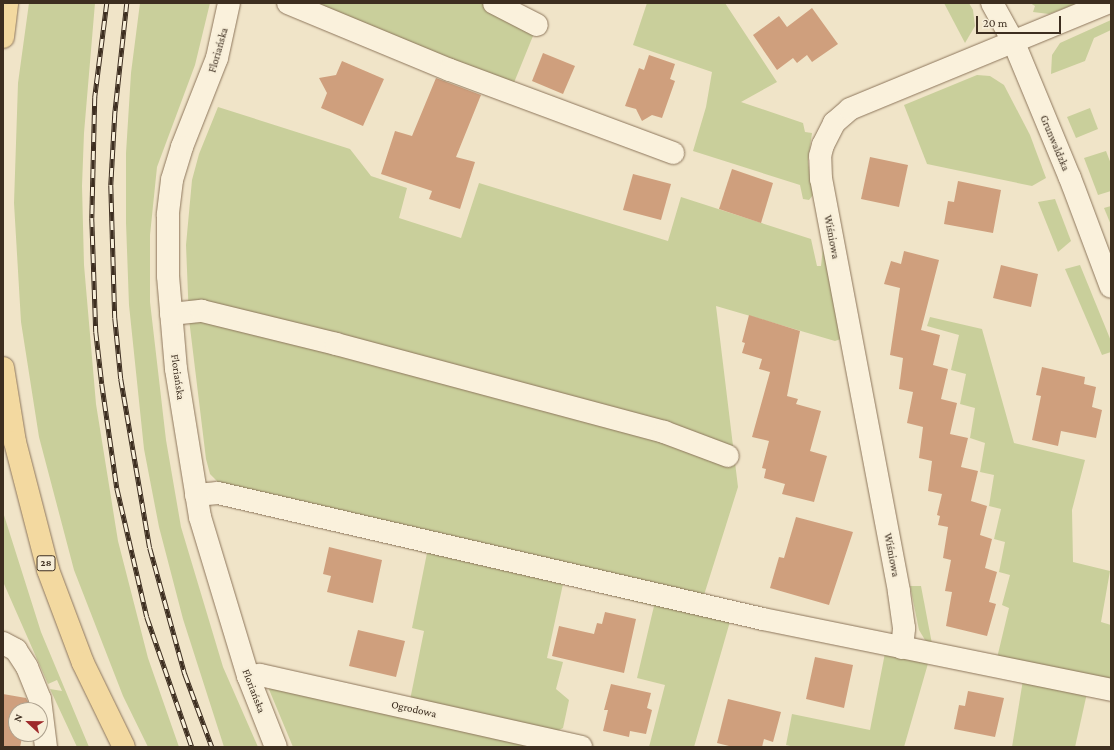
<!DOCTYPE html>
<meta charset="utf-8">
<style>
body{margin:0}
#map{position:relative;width:1114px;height:750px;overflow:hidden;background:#f0e4c8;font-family:"Crimson Pro",serif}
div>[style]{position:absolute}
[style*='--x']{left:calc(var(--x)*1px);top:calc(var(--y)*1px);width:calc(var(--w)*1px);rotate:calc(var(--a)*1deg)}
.green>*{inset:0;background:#c9cf9b}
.building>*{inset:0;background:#cf9f7d}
.roads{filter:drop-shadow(0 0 1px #8d765c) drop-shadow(0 0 1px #8d765c)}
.minor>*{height:22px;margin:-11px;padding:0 11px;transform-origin:11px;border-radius:11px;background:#faf1dc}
.major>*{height:22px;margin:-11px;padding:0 11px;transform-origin:11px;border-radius:11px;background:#f3d9a0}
.rail>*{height:4.5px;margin-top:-2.25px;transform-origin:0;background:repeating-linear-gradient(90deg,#f7eed8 0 9px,#3d2e20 0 18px);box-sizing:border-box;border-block:1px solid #3d2e20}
span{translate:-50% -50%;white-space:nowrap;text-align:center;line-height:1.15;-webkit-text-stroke:4px #f7eed8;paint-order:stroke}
.shield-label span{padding:1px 3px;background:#f7eed8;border:1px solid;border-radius:3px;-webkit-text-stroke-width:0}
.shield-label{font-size:10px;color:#3d2e20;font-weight:700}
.street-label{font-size:11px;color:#3d2e20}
.frame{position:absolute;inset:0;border:4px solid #3d2e20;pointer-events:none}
.north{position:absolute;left:8px;top:702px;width:40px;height:40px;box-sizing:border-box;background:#f7eed8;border:1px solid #ada18e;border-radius:50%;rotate:292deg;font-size:11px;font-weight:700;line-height:16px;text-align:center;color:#3d2e20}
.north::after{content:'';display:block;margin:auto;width:14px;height:18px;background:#9e2a2b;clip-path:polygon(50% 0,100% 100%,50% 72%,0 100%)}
.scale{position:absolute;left:976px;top:16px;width:85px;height:18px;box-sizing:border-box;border:2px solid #3d2e20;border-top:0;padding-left:5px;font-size:12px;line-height:14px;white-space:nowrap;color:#3d2e20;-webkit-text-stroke:3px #f7eed8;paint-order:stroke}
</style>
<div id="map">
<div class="green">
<i style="clip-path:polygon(29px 3px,95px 3px,84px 133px,82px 186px,84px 265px,96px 404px,118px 541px,148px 658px,179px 747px,148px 747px,123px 696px,74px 570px,39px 437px,21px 322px,14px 203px,18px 83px)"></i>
<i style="clip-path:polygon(140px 3px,210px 3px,195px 65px,157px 167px,150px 235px,150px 302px,166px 440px,181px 527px,223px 667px,258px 747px,224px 747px,183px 619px,159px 527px,144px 449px,129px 305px,126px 223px,126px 153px,131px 73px)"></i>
<i style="clip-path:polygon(302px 3px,482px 3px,535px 31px,511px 90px)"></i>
<i style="clip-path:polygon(647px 3px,725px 3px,777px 82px,741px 102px,803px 123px,805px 132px,812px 133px,808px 161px,813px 195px,809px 200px,803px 199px,800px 185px,693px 151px,706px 107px,712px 72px,633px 45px)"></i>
<i style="clip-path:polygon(944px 3px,969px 3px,973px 10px,975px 26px,965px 43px)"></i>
<i style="clip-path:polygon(1030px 3px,1078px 3px,1049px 14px,1033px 12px,1035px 6px)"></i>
<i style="clip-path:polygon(1111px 20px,1111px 30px,1094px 38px,1085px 61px,1051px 74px,1052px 55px,1060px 43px)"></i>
<i style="clip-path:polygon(977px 75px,990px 76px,1004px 85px,1030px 135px,1046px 178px,1032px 186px,927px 164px,904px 105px)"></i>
<i style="clip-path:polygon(218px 107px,350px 149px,371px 176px,407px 188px,399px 218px,461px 238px,479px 183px,668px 241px,681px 197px,811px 239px,817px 266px,821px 266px,823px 248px,841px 339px,835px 341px,716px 306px,738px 487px,704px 595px,219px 483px,210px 474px,206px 459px,189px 319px,186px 245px,192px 180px,199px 154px)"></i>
<i style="clip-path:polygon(1090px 108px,1098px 129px,1076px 138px,1067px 117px)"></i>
<i style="clip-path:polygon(1106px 151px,1111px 164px,1111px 191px,1098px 195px,1084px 158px)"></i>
<i style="clip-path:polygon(1055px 199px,1071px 241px,1058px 252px,1038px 202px)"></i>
<i style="clip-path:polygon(1111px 206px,1111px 225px,1104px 208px)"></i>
<i style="clip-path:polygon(1080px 265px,1111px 341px,1111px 352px,1102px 355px,1065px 269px)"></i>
<i style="clip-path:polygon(930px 317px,982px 329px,1014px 443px,1085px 460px,1072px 510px,1073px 562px,1110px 571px,1101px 622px,1111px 625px,1111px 682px,997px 658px,1009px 608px,1002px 605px,1010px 575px,999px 572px,1005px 542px,994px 539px,1001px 509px,989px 506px,994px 475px,980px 472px,985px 443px,970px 438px,975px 408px,960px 404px,966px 374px,951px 370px,959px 335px,927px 326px)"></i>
<i style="clip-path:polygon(3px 512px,41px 632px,89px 747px,77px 747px,50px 689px,62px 691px,57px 680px,48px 684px,4px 584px)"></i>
<i style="clip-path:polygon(347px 534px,563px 584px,547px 658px,563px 662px,556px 689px,569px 700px,563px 728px,553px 733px,410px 700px,424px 631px,412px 628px,427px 553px)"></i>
<i style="clip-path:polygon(910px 586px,921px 586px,932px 644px,925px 640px,919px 630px)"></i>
<i style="clip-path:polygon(594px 587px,731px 618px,694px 747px,649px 747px,665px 685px,637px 678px,654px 606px,589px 590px)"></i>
<i style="clip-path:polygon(885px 653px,929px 660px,904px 747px,795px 747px,786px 745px,792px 714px,870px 730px)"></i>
<i style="clip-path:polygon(1023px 680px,1087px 693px,1075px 747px,1012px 747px)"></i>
<i style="clip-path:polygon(268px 687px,524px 741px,523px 747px,293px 747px)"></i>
</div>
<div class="building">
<i style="clip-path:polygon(812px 8px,838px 44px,812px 62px,807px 55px,797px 63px,793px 58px,777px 70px,753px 35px,779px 16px,787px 27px)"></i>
<i style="clip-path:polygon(543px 53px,575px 66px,563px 94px,532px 81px)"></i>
<i style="clip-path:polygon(649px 55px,675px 64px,670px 79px,675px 81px,662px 118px,652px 115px,642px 121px,636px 109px,625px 106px,639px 68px,644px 70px)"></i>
<i style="clip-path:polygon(342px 61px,384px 79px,363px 126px,321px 108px,327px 93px,319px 78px,336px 75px)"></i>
<i style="clip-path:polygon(436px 78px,481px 95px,456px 157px,475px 162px,460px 209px,429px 199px,432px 191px,381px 174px,395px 131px,412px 136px)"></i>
<i style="clip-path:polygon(870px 157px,908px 165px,899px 207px,861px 199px)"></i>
<i style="clip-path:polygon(732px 169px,773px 183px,761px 223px,719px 209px)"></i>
<i style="clip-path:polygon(633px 174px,671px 184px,661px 220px,623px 210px)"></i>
<i style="clip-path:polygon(958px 181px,1001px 190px,993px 233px,944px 224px,948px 201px,954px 202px)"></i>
<i style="clip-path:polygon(904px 251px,939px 260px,921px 330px,940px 335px,933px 365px,948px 369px,941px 399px,957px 403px,950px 434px,968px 438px,961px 467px,978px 471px,971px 501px,987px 506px,980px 535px,992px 539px,985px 568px,997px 572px,989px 602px,996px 604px,987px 636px,946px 626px,952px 592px,945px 591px,951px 560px,943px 558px,948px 527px,938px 525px,940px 516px,937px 515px,942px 494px,928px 491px,932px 461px,919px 458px,923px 427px,907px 423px,913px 392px,899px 389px,903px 358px,890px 355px,900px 288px,884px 284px,891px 261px,901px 264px)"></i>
<i style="clip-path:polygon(1001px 265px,1038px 274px,1031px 307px,993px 298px)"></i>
<i style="clip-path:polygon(749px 315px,800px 331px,787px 396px,798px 399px,796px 404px,821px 411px,810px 451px,827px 456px,814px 502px,782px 494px,785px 484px,764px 478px,766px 469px,762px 468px,769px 441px,752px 437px,770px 372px,759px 369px,762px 359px,742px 353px,745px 343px,742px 342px)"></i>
<i style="clip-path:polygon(1042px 367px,1085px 377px,1084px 384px,1096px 387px,1092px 407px,1102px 410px,1096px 438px,1061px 431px,1058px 446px,1032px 440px,1041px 396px,1036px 395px)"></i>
<i style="clip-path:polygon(796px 517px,853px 532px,829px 605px,770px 588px,779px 557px,784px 558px)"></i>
<i style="clip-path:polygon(329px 547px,382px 560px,373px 603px,327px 592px,331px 576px,323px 574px)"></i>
<i style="clip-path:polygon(605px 612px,636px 619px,624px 673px,552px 656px,559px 626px,594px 634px,597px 623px,602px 624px)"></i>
<i style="clip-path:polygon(358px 630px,405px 641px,396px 677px,349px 666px)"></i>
<i style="clip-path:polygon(815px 657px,853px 665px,844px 708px,806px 699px)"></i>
<i style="clip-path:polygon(611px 684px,651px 693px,647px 708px,652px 710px,646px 734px,630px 731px,629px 737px,603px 731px,608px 710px,604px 710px)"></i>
<i style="clip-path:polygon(968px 691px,1004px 698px,995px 737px,954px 729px,959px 705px,965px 706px)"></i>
<i style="clip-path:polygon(3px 694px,26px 698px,28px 702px,28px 710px,16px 710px,16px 734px,23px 734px,20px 747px,3px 747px)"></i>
<i style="clip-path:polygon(728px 699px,781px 712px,773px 742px,764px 739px,762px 747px,733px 747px,717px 743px)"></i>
</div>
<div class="roads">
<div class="minor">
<i style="--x:229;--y:3;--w:56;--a:102.3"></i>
<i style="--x:217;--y:58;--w:96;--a:111.5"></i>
<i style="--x:182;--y:147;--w:34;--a:107"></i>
<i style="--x:172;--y:180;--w:35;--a:97"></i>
<i style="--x:168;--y:215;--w:61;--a:90"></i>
<i style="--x:168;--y:276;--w:93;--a:85.1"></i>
<i style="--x:176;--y:369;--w:150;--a:80.8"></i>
<i style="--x:200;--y:517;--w:166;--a:73.2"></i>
<i style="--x:248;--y:676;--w:76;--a:68.5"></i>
<i style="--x:288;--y:3;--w:175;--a:22.5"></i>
<i style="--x:450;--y:70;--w:238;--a:20.4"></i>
<i style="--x:494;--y:3;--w:48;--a:27.1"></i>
<i style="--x:992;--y:3;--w:46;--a:61.2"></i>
<i style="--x:1014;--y:43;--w:146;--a:67.5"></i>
<i style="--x:1070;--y:178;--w:116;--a:69.4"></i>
<i style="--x:171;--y:314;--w:31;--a:-6"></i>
<i style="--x:202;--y:311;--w:138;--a:13.8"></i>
<i style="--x:336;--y:344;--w:340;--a:15"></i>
<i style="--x:664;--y:432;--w:68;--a:20.6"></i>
<i style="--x:196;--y:495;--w:22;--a:-5"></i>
<i style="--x:218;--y:493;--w:559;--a:13.02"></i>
<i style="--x:763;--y:619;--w:355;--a:11.5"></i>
<i style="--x:3;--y:643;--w:15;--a:28"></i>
<i style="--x:16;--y:650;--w:20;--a:57"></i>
<i style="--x:27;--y:667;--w:35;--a:68"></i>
<i style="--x:40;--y:699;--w:48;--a:82.9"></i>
<i style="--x:902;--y:648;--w:20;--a:-84"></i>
<i style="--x:904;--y:628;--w:37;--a:-98"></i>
<i style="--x:899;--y:591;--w:419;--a:-100.7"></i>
<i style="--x:821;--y:179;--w:23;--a:-92"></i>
<i style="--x:820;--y:156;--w:11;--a:-75"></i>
<i style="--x:823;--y:145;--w:25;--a:-63"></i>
<i style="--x:834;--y:123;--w:21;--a:-41"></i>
<i style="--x:850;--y:109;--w:278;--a:-22.4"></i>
<i style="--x:248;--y:676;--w:12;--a:-5"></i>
<i style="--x:260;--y:675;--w:329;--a:12.6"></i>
</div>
<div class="major">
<i style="--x:3;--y:37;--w:34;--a:-83"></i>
<i style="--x:3;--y:368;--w:75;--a:80.8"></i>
<i style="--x:15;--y:442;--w:132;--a:75.5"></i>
<i style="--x:48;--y:570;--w:99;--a:69.4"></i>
<i style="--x:83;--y:663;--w:93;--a:64"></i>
</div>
</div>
<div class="rail">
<i style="--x:107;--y:3;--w:95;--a:97.3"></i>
<i style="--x:95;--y:97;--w:121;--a:91.4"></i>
<i style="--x:92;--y:218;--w:114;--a:88"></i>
<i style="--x:96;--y:332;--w:52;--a:83.4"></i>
<i style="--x:102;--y:384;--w:105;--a:81.8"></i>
<i style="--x:117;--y:488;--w:132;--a:76.9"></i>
<i style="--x:147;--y:617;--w:138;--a:70.9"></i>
<i style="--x:127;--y:3;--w:112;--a:96.2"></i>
<i style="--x:115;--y:114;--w:71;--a:93.2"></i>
<i style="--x:111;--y:185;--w:133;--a:88.3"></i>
<i style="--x:115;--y:318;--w:61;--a:84.4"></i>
<i style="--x:121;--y:379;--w:171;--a:80.3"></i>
<i style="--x:150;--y:548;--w:131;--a:74.5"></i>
<i style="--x:185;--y:674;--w:78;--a:69.7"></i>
</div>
<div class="shield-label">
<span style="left:46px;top:563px">28</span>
</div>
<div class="street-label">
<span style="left:218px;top:50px;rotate:-74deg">Floriańska</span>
<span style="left:1055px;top:143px;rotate:67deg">Grunwaldzka</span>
<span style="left:832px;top:237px;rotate:79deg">Wiśniowa</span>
<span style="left:178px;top:377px;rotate:82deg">Floriańska</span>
<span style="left:892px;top:555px;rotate:79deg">Wiśniowa</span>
<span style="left:254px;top:691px;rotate:69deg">Floriańska</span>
<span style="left:414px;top:709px;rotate:13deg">Ogrodowa</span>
</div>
<div class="frame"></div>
<div class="north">N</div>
<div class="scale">20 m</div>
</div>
